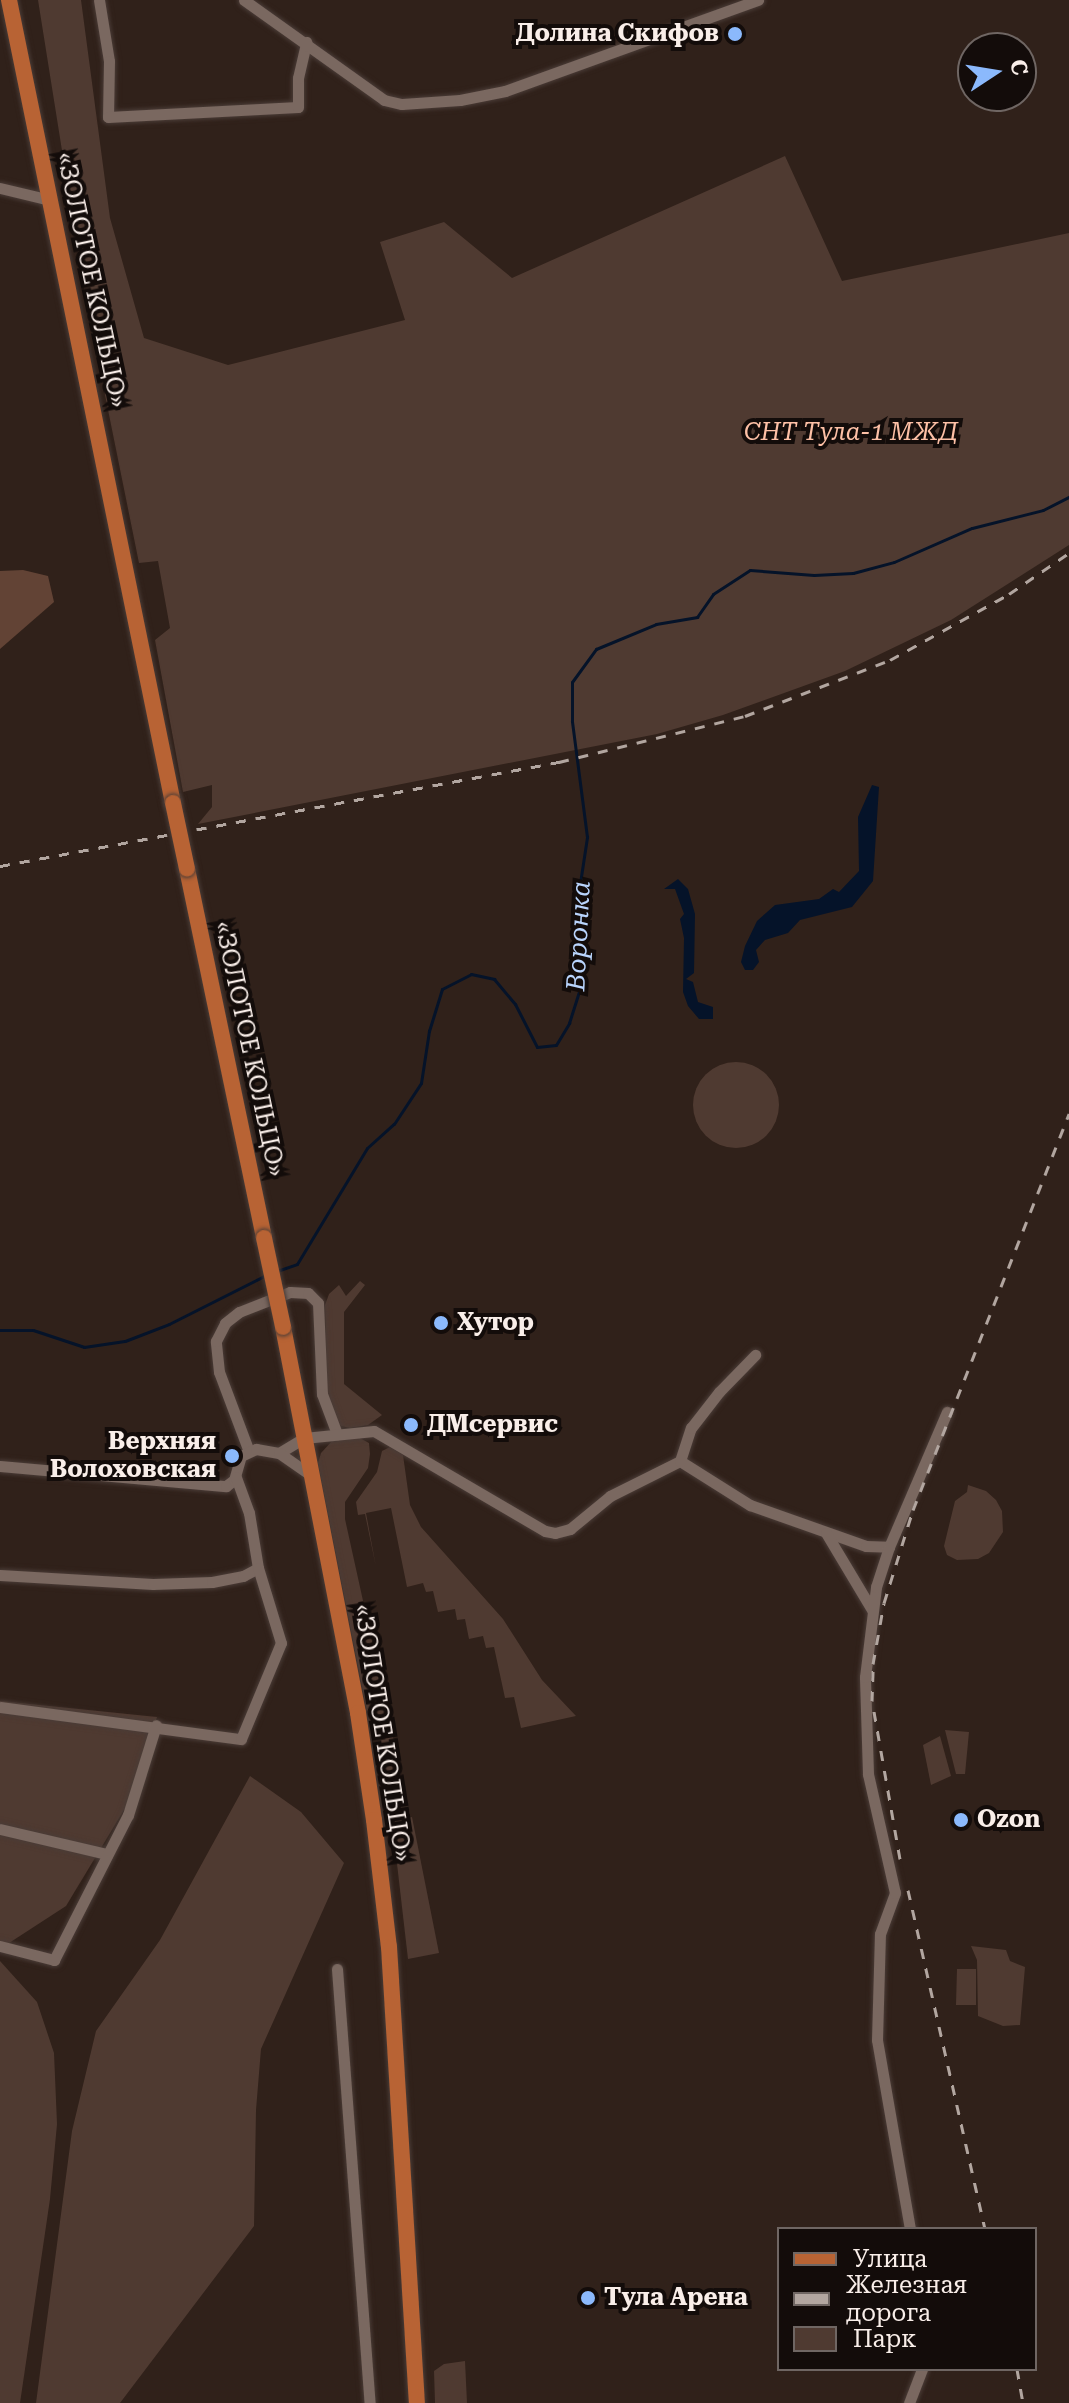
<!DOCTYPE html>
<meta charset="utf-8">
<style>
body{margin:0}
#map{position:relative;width:1069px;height:2403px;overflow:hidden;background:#30211a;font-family:"Roboto Serif",serif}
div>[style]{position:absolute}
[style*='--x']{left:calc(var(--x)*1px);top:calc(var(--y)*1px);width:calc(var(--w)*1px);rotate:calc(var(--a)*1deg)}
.green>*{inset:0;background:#4f3a31}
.round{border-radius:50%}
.forest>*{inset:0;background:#624335}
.water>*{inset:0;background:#051329}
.stream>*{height:3px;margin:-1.5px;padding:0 1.5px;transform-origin:1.5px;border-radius:1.5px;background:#051329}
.roads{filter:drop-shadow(0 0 2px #4a3c37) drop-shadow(0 0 2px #4a3c37)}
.minor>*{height:11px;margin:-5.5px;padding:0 5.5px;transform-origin:5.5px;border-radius:5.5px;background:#7a6860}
.primary>*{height:16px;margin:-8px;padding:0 8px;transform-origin:8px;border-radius:8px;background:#b86334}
.rail>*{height:3px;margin-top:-1.5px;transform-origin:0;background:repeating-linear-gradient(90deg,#b2a6a0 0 10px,transparent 0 20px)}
.bridges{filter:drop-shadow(0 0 2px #4a3c37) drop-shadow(0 0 2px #4a3c37)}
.primary-bridge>*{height:16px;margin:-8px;padding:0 8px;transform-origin:8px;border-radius:8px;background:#b86334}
.dots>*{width:22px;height:22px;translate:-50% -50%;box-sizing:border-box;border:4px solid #130c0a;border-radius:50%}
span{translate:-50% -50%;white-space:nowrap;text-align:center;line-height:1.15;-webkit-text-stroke:8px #130c0a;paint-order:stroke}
.poi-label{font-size:24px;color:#f9eee9;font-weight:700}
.right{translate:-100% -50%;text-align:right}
.left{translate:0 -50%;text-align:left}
.street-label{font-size:24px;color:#f9eee9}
.park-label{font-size:24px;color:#fdc0a6;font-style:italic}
.water-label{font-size:26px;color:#b9d4fc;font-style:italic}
.legend{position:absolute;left:777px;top:2227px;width:260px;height:144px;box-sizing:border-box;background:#130c0a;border:2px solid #6f6663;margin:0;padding:10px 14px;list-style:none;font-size:24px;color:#f9eee9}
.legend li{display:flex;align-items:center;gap:16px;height:40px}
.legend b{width:40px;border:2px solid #6f6663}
.north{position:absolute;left:957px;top:32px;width:80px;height:80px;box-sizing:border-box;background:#130c0a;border:2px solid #6f6663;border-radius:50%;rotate:78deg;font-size:22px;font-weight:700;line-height:32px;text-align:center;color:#f9eee9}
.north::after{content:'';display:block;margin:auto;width:28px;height:36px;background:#8bb9fc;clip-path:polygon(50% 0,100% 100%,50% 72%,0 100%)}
</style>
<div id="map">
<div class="green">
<i style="clip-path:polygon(38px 0,81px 0,110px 218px,144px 338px,228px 365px,405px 320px,380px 242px,444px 222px,512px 278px,785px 156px,842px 281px,1069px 233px,1069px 545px,951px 620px,845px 671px,723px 715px,657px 734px,198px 824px,212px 807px,212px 785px,183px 792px,155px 640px,170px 628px,158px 561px,139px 563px,86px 301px)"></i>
<i class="round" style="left:693px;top:1062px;width:86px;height:86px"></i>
<i style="clip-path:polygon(360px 1281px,365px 1285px,344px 1312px,344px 1384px,382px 1415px,368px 1425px,350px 1428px,341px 1426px,332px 1415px,327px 1391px,325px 1305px,329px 1294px,339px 1285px,346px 1296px)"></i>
<i style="clip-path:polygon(356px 1436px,369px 1443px,370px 1454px,368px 1468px,345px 1502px,345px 1519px,410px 1814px,388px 1818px,318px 1463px,321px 1453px,332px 1441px)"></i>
<i style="clip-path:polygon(390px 1447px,403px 1455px,410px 1505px,421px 1527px,503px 1619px,542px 1680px,576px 1716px,521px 1728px,514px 1697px,505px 1698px,494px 1647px,486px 1648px,483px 1636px,469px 1639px,465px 1619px,457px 1620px,455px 1609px,438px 1612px,433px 1591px,426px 1592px,423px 1583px,407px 1587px,391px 1508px,366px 1513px,376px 1567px,365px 1514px,358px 1515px,356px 1502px,377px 1472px,382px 1451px)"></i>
<i style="clip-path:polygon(968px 1485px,986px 1491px,996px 1500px,1002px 1511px,1003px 1532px,989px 1553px,978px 1559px,957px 1560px,947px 1555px,944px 1546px,955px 1501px,967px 1492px)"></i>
<i style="clip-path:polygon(0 1701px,157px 1717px,133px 1795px,66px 1906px,6px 1945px,0 1943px)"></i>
<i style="clip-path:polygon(945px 1730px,969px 1732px,965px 1774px,956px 1774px)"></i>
<i style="clip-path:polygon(940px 1736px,951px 1776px,931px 1785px,923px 1745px)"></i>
<i style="clip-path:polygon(250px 1776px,301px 1812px,344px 1863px,261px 2049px,256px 2110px,254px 2226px,120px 2403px,36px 2403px,72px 2131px,96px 2031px,160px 1940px)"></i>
<i style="clip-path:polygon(412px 1817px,439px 1953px,408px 1959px,393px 1829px,395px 1821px)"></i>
<i style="clip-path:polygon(971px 1946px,1006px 1950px,1010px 1961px,1025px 1967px,1020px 2025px,1003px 2026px,978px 2016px,977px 1960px)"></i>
<i style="clip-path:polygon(0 1961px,37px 2002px,54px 2053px,57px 2124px,50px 2199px,20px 2403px,0 2403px)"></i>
<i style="clip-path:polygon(957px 1969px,976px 1969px,976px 2005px,956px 2005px)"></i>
<i style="clip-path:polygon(465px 2361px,467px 2403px,435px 2403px,434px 2371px,444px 2364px)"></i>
</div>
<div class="forest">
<i style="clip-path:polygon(23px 570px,48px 576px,54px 602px,0 649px,0 571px)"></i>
</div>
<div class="water">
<i style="clip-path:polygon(872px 785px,879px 787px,873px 881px,852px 907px,800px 920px,788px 933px,765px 940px,756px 950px,759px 962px,753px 970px,745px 970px,741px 962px,745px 946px,757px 921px,775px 905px,819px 899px,833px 889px,839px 892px,859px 871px,858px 817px)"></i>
<i style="clip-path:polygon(678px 879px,688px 889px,695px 914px,694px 973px,686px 979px,693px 982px,698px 1002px,713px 1007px,713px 1019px,699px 1019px,688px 1006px,683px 992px,684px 938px,680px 919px,684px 914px,675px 889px,664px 889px)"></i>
</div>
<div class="stream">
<i style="--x:277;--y:1271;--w:21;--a:-19"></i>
<i style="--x:297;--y:1264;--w:135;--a:-58.9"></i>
<i style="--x:367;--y:1148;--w:36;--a:-42"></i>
<i style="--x:394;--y:1124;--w:49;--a:-56.6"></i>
<i style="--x:421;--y:1083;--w:53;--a:-81.3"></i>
<i style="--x:429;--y:1031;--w:44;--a:-72.8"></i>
<i style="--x:442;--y:989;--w:33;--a:-27"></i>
<i style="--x:471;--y:974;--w:24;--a:12"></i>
<i style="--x:494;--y:979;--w:33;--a:50"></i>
<i style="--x:515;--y:1004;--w:48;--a:62.9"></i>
<i style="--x:537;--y:1047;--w:19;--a:-6"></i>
<i style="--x:556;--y:1045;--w:26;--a:-59"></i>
<i style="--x:569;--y:1023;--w:43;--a:-72.4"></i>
<i style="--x:582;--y:982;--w:51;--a:-87.8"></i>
<i style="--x:584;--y:931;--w:48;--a:-94.8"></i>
<i style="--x:580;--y:883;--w:47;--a:-81.3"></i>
<i style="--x:587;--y:837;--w:117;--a:-97.4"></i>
<i style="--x:572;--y:721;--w:39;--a:-90"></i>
<i style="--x:572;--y:682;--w:41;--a:-54"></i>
<i style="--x:596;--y:649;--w:65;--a:-22.6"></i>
<i style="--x:656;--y:624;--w:42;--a:-9.7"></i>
<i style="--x:697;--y:617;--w:28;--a:-55"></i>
<i style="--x:713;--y:594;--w:44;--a:-33"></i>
<i style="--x:750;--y:570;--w:64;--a:4.5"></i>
<i style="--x:814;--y:575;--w:39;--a:-3"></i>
<i style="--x:853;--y:573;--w:42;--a:-15"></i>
<i style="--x:894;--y:562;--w:85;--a:-23.6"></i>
<i style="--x:972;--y:528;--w:73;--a:-14.2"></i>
<i style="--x:1043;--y:510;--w:29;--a:-27"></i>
<i style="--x:0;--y:1330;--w:33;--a:0"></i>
<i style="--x:33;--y:1330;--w:54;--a:18.4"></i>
<i style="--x:84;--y:1347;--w:41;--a:-8.3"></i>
<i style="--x:125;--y:1341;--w:47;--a:-21.1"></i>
<i style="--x:169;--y:1324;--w:109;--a:-26.8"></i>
</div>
<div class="roads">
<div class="minor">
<i style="--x:99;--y:0;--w:62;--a:80.7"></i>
<i style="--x:109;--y:61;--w:56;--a:91"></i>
<i style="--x:108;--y:117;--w:190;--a:-3"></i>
<i style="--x:298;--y:107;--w:29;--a:-90"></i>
<i style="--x:298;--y:78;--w:37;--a:-77"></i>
<i style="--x:244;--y:0;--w:172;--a:35.5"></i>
<i style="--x:384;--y:100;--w:18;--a:13"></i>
<i style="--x:402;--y:104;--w:58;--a:-3.9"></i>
<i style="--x:460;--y:100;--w:46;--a:-11.3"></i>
<i style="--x:505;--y:91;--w:269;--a:-19.8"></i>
<i style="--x:0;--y:188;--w:51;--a:13.5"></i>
<i style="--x:248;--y:1449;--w:82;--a:-110.6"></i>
<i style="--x:219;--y:1372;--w:31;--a:-96"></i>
<i style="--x:216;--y:1341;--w:20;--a:-63"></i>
<i style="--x:225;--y:1323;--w:18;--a:-38"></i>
<i style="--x:239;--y:1312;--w:55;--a:-21.4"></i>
<i style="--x:290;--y:1292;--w:18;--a:3"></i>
<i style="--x:308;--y:1293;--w:14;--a:45"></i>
<i style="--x:318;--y:1303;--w:91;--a:87.5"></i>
<i style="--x:322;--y:1394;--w:43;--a:69.4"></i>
<i style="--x:279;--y:1453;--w:29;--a:-31"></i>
<i style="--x:304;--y:1438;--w:70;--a:-5.7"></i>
<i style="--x:374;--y:1431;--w:198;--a:30.3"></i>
<i style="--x:545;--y:1531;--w:10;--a:11"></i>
<i style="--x:555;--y:1533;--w:16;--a:-15"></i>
<i style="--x:570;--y:1529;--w:52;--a:-39.5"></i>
<i style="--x:610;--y:1496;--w:78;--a:-26.6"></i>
<i style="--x:680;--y:1461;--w:83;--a:32.2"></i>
<i style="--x:750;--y:1505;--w:123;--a:19.5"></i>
<i style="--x:866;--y:1546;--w:23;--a:2"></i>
<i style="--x:680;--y:1461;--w:35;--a:-72"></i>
<i style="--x:691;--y:1428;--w:46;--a:-52.1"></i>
<i style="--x:719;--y:1392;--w:52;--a:-45.8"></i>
<i style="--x:0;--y:1466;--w:227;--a:5.1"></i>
<i style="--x:226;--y:1486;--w:10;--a:-37"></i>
<i style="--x:234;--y:1480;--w:25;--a:-74"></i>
<i style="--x:241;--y:1456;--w:17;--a:-25"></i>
<i style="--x:256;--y:1449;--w:23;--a:10"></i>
<i style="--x:279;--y:1453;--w:39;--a:35"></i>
<i style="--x:826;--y:1533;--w:90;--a:59.1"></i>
<i style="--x:0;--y:1575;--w:153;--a:3.4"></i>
<i style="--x:153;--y:1584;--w:59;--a:-1.9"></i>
<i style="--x:212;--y:1582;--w:32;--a:-11"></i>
<i style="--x:243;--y:1576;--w:17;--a:-28"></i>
<i style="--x:258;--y:1568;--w:56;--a:-99.3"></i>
<i style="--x:249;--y:1513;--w:38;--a:-110"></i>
<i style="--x:0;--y:1707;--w:243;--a:7.6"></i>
<i style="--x:241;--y:1739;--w:104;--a:-67.4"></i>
<i style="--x:281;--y:1643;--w:78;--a:-107"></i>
<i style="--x:0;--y:1829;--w:110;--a:13.2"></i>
<i style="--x:0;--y:1946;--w:56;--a:14.5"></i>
<i style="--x:54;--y:1960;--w:163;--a:-63"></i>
<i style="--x:128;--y:1815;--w:94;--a:-72.7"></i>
<i style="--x:337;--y:1969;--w:435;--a:85.7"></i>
<i style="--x:910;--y:2229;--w:192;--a:-99.9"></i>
<i style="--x:877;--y:2040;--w:106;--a:-88.4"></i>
<i style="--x:880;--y:1934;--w:44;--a:-69.9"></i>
<i style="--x:895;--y:1893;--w:122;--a:-102.8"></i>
<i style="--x:868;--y:1774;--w:97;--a:-91.8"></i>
<i style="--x:865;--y:1677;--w:91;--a:-83"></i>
<i style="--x:876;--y:1587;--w:42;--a:-72"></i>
<i style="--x:889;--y:1547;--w:147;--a:-66.8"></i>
<i style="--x:909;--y:2403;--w:36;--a:-69"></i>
</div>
<div class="primary">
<i style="--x:9;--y:0;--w:820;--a:78.46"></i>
<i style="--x:187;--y:869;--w:377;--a:78.2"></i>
<i style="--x:283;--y:1327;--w:393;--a:79"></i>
<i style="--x:358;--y:1713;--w:108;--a:81.5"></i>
<i style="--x:374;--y:1820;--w:128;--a:83.3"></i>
<i style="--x:389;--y:1947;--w:457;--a:86.5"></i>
</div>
</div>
<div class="rail">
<i style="--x:0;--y:866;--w:569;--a:-10.54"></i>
<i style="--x:559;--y:762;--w:192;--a:-13.9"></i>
<i style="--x:745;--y:716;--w:155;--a:-21.1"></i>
<i style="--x:890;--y:660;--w:136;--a:-29"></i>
<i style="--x:1009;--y:594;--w:73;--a:-34.3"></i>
<i style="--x:900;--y:1859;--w:160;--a:-100"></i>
<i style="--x:872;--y:1701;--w:37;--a:-88"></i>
<i style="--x:873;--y:1664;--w:62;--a:-79.8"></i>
<i style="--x:884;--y:1603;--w:97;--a:-72.7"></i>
<i style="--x:913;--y:1510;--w:426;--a:-68.5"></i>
<i style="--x:908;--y:1890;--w:348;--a:77.2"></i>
<i style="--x:1017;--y:2369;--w:35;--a:80"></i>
</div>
<div class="bridges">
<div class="primary-bridge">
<i style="--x:173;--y:803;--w:67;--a:78"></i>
<i style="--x:264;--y:1238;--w:91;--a:77.9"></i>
</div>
</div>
<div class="dots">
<i style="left:735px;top:34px;background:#8bb9fc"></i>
<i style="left:441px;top:1323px;background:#8bb9fc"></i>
<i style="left:411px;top:1425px;background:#8bb9fc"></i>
<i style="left:232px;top:1456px;background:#8bb9fc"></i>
<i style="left:961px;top:1820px;background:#8bb9fc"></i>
<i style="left:588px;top:2298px;background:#8bb9fc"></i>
</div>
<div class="poi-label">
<span class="right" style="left:719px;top:34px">Долина Скифов</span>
<span class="left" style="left:457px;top:1323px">Хутор</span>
<span class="left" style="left:427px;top:1425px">ДМсервис</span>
<span class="right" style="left:216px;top:1456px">Верхняя<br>Волоховская</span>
<span class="left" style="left:977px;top:1820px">Ozon</span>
<span class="left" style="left:604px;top:2298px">Тула Арена</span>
</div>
<div class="street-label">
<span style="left:91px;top:280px;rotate:78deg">«ЗОЛОТОЕ КОЛЬЦО»</span>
<span style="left:249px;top:1049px;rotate:78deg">«ЗОЛОТОЕ КОЛЬЦО»</span>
<span style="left:382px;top:1733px;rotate:81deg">«ЗОЛОТОЕ КОЛЬЦО»</span>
</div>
<div class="park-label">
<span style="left:851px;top:433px">СНТ Тула-1 МЖД</span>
</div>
<div class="water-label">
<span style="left:579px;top:936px;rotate:-87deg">Воронка</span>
</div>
<ul class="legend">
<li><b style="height:10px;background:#b86334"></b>Улица</li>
<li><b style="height:10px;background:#b2a6a0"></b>Железная дорога</li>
<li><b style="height:22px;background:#4f3a31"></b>Парк</li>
</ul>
<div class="north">С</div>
</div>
